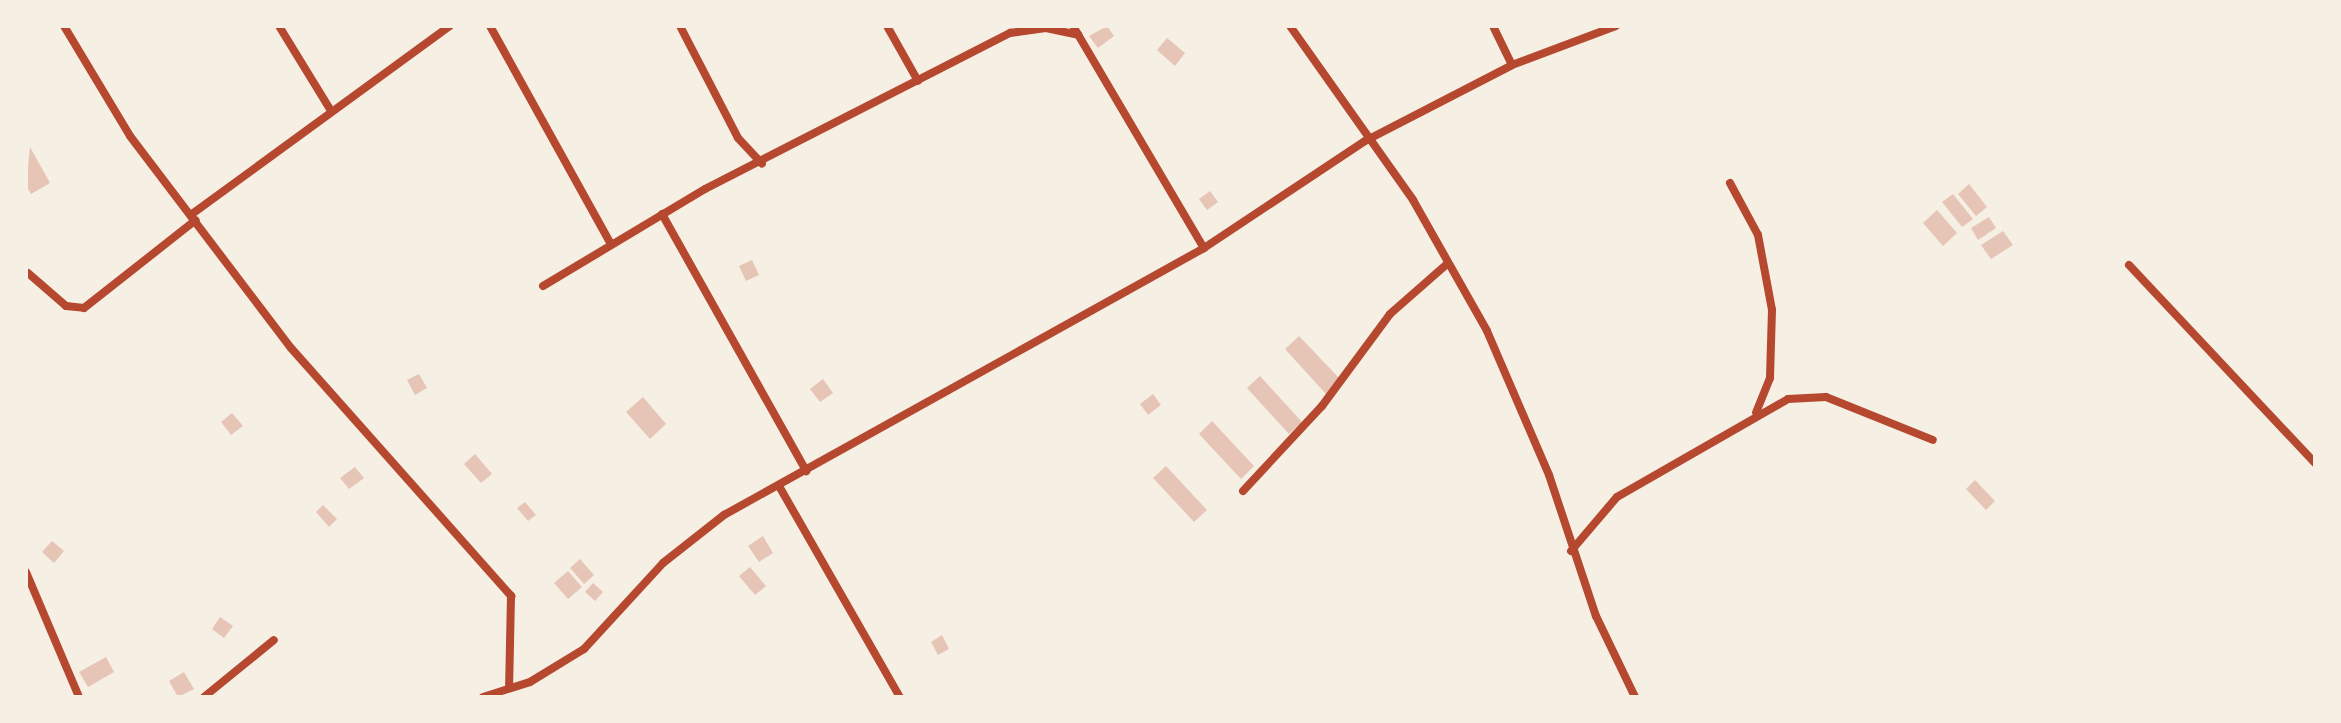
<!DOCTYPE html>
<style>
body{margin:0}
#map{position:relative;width:2341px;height:723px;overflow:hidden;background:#f6efe4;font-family:"Fira Sans Condensed",sans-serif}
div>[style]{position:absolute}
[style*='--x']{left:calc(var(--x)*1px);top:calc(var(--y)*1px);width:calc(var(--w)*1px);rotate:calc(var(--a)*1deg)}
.building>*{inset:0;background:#e6c5b7}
.minor>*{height:8px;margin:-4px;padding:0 4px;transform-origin:4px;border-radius:4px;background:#b5482f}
span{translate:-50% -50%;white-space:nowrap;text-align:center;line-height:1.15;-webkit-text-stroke:7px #f6efe4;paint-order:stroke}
.frame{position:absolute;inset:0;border:28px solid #f6efe4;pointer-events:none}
</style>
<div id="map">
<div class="building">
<i style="clip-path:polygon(1107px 26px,1114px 36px,1098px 48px,1089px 36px)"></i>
<i style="clip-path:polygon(1167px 38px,1185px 53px,1175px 66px,1157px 50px)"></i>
<i style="clip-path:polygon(30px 147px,50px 183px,31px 194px,26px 186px)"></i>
<i style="clip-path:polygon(1969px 184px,1987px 207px,1976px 216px,1958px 194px)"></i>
<i style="clip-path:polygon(1210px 191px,1218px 202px,1207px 210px,1199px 199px)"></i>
<i style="clip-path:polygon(1953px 194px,1973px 219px,1962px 227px,1942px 202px)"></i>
<i style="clip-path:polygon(1937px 210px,1957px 233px,1943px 246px,1923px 223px)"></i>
<i style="clip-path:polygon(1989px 217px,1996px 228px,1978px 240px,1971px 228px)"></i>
<i style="clip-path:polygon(2003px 231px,2013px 245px,1991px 259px,1981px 245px)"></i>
<i style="clip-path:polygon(752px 260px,759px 275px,746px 281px,739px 266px)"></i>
<i style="clip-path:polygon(1299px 336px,1341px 380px,1326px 394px,1285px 349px)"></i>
<i style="clip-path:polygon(419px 374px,427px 388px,415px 395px,407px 380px)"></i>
<i style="clip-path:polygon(1260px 376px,1302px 422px,1289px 434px,1247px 388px)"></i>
<i style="clip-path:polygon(823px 379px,833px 393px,820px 402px,810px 389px)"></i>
<i style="clip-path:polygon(1153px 394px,1161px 405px,1148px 415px,1140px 404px)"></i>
<i style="clip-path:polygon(643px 397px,666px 424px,650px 439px,626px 412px)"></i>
<i style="clip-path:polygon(232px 413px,243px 426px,231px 435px,221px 422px)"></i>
<i style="clip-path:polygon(1212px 421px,1254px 466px,1241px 479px,1199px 434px)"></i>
<i style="clip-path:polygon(475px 454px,492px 474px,481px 483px,464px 464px)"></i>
<i style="clip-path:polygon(1166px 466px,1207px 510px,1194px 522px,1153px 478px)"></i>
<i style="clip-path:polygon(355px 467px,364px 478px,349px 489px,340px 478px)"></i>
<i style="clip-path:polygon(1975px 480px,1995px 501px,1986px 510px,1966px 489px)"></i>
<i style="clip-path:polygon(525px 502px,536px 515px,528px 521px,517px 508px)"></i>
<i style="clip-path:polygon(323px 505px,337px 519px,329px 527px,316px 512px)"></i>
<i style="clip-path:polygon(763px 536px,773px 553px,759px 562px,748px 546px)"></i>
<i style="clip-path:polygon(52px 541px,64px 551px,54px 563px,42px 552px)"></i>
<i style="clip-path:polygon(580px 559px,594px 575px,584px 584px,570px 568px)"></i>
<i style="clip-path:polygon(750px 567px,766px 586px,755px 595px,739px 576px)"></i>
<i style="clip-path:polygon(568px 571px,582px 587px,568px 599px,554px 583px)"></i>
<i style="clip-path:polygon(593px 583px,603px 592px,595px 601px,585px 592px)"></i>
<i style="clip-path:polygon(220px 617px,233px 626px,224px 638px,212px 629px)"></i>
<i style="clip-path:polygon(942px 635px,949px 649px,938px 655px,931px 642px)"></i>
<i style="clip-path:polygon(106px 657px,114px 672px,88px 687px,79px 672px)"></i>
<i style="clip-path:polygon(184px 672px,194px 689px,178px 697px,169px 681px)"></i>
</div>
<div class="minor">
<i style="--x:64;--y:26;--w:128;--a:59"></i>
<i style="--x:130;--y:136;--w:266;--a:52.8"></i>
<i style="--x:291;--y:348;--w:332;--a:48.4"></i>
<i style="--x:511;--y:596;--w:92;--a:91.2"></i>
<i style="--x:279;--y:26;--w:100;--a:58.5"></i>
<i style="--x:490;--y:26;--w:249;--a:61"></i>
<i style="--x:680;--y:26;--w:126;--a:62.6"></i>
<i style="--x:738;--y:138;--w:35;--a:47"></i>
<i style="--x:887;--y:26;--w:63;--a:60.6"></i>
<i style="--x:1073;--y:26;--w:258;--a:59.5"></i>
<i style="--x:1290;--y:26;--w:213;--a:54.7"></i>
<i style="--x:1413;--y:200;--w:150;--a:60.5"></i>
<i style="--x:1487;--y:331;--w:157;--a:66.7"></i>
<i style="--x:1549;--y:475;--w:149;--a:71.6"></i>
<i style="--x:1596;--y:616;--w:90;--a:64.3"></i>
<i style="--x:1493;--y:26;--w:43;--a:64"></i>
<i style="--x:1730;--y:183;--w:59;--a:61.7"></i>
<i style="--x:1758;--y:235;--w:76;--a:79.4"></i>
<i style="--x:1772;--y:310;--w:68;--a:91.7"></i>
<i style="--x:1770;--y:378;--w:37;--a:112"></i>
<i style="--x:192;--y:214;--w:319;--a:-36.1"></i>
<i style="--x:662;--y:214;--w:295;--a:60.7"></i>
<i style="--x:2129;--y:265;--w:272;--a:46.8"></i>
<i style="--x:28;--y:273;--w:50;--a:41"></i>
<i style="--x:66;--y:306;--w:18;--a:6"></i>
<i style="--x:84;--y:308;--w:142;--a:-38.2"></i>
<i style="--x:543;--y:286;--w:189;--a:-30.9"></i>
<i style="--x:705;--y:189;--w:343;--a:-27.1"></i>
<i style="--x:1010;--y:33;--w:36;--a:-8"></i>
<i style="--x:1046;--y:28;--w:33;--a:12"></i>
<i style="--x:779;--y:486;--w:243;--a:60.2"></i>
<i style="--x:1243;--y:491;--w:116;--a:-47.1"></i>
<i style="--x:1322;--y:406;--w:114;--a:-53.5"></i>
<i style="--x:1390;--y:314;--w:77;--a:-41.3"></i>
<i style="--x:1571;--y:551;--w:71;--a:-49.6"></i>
<i style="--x:1617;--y:497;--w:197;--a:-29.8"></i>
<i style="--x:1788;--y:399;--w:38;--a:-3"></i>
<i style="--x:1826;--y:397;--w:115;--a:21.9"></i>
<i style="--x:26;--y:572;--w:136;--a:67"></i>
<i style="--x:204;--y:697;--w:90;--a:-39.2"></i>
<i style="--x:483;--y:697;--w:49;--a:-17.7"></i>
<i style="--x:530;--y:682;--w:63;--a:-31.4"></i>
<i style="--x:584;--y:649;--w:117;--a:-47.4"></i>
<i style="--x:663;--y:563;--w:78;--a:-38.2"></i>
<i style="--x:724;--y:515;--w:549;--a:-29.08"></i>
<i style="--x:1204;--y:248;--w:193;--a:-33.6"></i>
<i style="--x:1365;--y:141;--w:165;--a:-27.3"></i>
<i style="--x:1512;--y:65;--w:111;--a:-20.6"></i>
</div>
<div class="frame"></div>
</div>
